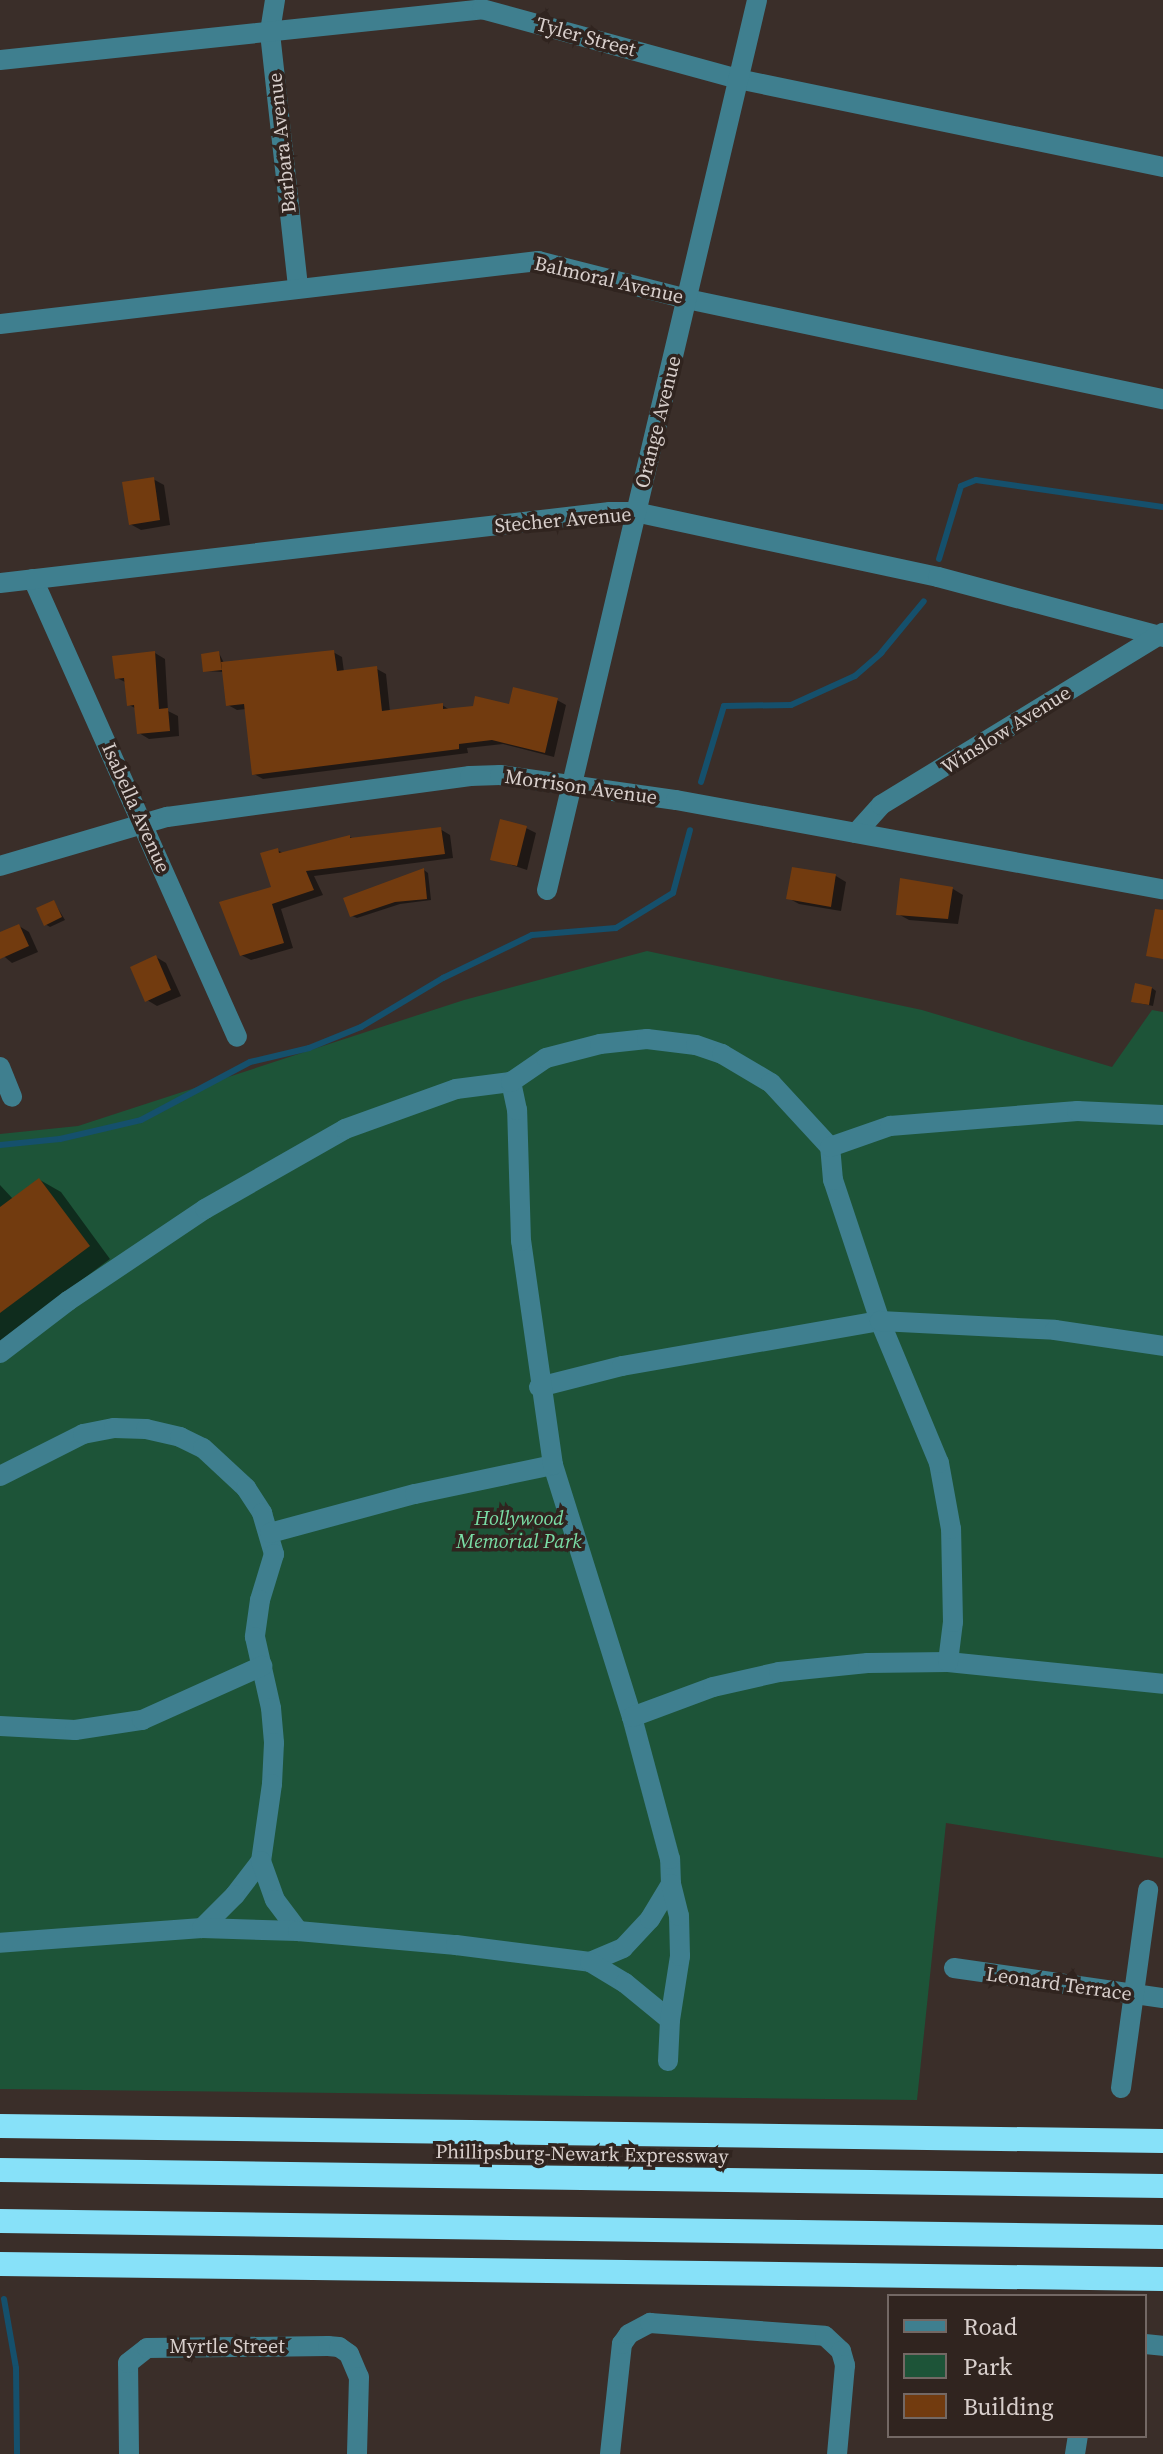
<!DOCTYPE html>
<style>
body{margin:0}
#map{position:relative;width:1163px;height:2454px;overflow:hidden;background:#3a2e29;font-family:"Source Serif 4",serif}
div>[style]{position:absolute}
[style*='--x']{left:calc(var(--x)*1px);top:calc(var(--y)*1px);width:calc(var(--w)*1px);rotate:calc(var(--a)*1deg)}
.green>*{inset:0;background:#1d5438}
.shadow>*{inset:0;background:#0007}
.stream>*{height:6px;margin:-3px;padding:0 3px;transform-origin:3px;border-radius:3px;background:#15506c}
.building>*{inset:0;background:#723b0f}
.minor>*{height:20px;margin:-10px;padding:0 10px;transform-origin:10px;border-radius:10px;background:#3f7f8f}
.highway>*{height:24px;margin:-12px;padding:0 12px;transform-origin:12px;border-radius:12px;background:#87e1f9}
span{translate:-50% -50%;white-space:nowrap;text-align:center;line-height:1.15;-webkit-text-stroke:7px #30241f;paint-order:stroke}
.street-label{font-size:20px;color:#d8cfcc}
.park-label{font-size:20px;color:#7adea6;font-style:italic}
.legend{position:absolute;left:887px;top:2294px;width:260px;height:144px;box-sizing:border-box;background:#30241f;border:2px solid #736864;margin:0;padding:10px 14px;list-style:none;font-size:24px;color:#d8cfcc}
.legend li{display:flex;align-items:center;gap:16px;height:40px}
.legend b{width:40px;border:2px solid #736864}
</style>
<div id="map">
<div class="green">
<i style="clip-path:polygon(647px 951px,922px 1010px,1112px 1067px,1152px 1010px,1163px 1012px,1163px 1858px,946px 1823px,917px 2100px,0 2089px,0 1134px,78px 1126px,464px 1000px)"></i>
</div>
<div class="shadow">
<i style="clip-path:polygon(153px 479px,164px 485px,170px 525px,141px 530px,130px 524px)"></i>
<i style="clip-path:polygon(333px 652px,342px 657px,344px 672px,377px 669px,386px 674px,390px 712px,442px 705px,450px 710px,511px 706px,515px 690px,557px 700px,566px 705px,554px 757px,503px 744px,467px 748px,468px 753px,263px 779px,254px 774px,247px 709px,237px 710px,228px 705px,224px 672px,205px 671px,219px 653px,224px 663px)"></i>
<i style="clip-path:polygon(155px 653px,165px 659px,168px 711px,178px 716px,179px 736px,149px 739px,139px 733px,137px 709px,129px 705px,127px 683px,117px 678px)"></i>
<i style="clip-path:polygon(526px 828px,536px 833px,527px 870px,493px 859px)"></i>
<i style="clip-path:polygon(440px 829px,450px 835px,453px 858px,314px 876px,323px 895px,281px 909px,293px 948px,251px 960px,241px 955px,273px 888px,277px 850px,285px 854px,350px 837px,354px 839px)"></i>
<i style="clip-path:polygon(794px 869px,836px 876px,846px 882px,841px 911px,799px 904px,788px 898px)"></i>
<i style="clip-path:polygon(424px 870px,428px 873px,431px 900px,400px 904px,357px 918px,352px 916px)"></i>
<i style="clip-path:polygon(902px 880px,953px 889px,963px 895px,958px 924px,909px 920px,898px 914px)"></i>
<i style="clip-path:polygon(54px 902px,65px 920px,50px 927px,45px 924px)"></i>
<i style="clip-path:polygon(19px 926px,29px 932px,38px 952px,12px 963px,0 953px,0 934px)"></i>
<i style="clip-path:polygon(156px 957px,166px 963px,181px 996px,157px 1006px,147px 1000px)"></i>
<i style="clip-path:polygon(1152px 988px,1156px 991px,1153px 1006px,1138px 1003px)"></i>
<i style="clip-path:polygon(40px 1180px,61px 1192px,110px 1259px,0 1341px,0 1185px,13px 1199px)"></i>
</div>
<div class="stream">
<i style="--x:939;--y:559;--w:76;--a:-73.2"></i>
<i style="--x:961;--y:486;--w:16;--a:-22"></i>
<i style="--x:976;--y:480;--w:189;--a:8.2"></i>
<i style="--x:701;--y:782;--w:79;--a:-73.2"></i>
<i style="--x:724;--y:706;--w:67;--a:-0.9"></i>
<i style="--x:791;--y:705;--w:70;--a:-24.4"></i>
<i style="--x:855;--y:676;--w:35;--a:-41"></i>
<i style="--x:881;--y:653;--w:67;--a:-50.4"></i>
<i style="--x:0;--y:1145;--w:60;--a:-5.7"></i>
<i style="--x:60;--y:1139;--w:83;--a:-13.2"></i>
<i style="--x:141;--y:1120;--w:123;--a:-28"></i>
<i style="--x:250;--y:1062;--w:61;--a:-13.3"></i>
<i style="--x:309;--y:1048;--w:56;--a:-22"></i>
<i style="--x:361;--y:1027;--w:96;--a:-30.9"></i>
<i style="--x:443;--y:978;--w:99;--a:-25.8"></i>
<i style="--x:532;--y:935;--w:84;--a:-4.8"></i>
<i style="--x:616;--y:928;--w:67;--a:-31.6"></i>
<i style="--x:673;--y:893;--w:65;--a:-74.9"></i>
<i style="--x:4;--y:2299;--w:70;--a:80.1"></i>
<i style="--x:16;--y:2368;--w:86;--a:89.3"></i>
</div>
<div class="building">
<i style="clip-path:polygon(154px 477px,160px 520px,129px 525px,122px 482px)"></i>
<i style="clip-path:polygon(334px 650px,337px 671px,377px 666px,382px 711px,443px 703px,443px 709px,473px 706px,475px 696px,509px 704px,513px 687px,558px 698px,545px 753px,492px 740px,459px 744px,459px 749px,252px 775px,244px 704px,226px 706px,221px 662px)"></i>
<i style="clip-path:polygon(155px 651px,159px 709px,168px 708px,170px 731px,137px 734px,134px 705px,127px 706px,124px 678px,115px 679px,112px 656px)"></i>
<i style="clip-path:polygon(219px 651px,222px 670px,203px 672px,201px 654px)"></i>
<i style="clip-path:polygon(500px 819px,527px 826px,517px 866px,490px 860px)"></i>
<i style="clip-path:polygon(441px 827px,445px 854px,306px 871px,314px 890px,272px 904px,284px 943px,240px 956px,219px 902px,271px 887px,260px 853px,278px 848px,279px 853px,350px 835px,350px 838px)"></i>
<i style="clip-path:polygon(792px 867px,836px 874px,831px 907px,786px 899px)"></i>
<i style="clip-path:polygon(424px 868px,427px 899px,395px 902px,350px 917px,343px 898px)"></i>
<i style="clip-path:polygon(900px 878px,953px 887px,948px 919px,896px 915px)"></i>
<i style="clip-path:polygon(54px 900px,62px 917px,44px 926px,36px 908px)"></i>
<i style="clip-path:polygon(1155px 909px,1163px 910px,1163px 959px,1146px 956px)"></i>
<i style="clip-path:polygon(19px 924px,29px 946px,0 959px,0 932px)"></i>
<i style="clip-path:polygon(156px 955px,171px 990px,145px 1002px,130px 967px)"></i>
<i style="clip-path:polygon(1135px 983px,1152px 987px,1149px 1005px,1131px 1002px)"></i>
<i style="clip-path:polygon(39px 1178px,90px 1246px,0 1313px,0 1207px)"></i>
</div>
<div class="minor">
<i style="--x:275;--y:0;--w:33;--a:99"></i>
<i style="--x:270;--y:33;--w:255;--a:83.7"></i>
<i style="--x:0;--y:60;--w:485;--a:-6"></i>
<i style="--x:482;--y:9;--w:265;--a:15.3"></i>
<i style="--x:738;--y:79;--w:434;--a:11.7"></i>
<i style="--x:0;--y:324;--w:542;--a:-6.68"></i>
<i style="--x:538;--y:261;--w:154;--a:14.3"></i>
<i style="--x:687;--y:299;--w:486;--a:11.9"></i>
<i style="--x:33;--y:579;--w:501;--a:65.99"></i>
<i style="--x:0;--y:583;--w:614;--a:-6.64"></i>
<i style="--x:610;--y:512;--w:25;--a:0"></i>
<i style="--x:635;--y:512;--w:310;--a:12.1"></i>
<i style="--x:938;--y:577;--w:233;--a:14.9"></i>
<i style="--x:856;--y:833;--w:38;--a:-48"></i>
<i style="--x:881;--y:805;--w:330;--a:-31.4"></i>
<i style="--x:0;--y:866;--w:174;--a:-16.4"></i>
<i style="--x:167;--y:817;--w:306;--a:-7.7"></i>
<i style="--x:470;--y:776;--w:30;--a:-2"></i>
<i style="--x:500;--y:775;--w:178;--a:8.1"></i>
<i style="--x:676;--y:800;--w:495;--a:10.4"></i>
<i style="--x:547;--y:890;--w:914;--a:-76.72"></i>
<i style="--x:0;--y:1067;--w:32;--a:68"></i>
<i style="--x:0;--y:1353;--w:86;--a:-37.4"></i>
<i style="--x:68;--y:1301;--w:165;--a:-33.9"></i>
<i style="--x:205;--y:1209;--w:161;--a:-29.7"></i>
<i style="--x:345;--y:1129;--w:118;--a:-19.8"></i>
<i style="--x:456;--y:1089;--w:55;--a:-7.3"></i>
<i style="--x:539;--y:1387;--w:86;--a:-14.2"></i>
<i style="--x:622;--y:1366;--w:262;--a:-9.9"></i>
<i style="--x:880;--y:1321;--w:149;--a:-108.4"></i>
<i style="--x:833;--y:1180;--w:33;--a:-95"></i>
<i style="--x:553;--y:1465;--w:264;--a:72.6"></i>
<i style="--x:0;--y:1476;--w:93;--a:-26.8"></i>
<i style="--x:83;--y:1434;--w:32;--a:-11"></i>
<i style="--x:114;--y:1428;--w:32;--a:2"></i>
<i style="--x:146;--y:1429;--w:35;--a:13"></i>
<i style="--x:180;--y:1437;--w:25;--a:26"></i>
<i style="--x:203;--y:1448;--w:59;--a:42.9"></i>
<i style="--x:246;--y:1488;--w:30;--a:57"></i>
<i style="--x:262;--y:1513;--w:43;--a:73.7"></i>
<i style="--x:274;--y:1554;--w:48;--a:106.9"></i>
<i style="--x:260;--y:1600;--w:37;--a:98"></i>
<i style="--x:255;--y:1637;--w:73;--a:77.3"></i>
<i style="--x:271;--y:1708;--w:35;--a:85"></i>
<i style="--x:274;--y:1743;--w:41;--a:92.8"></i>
<i style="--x:272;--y:1784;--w:78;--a:98.1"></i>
<i style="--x:261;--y:1861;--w:43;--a:127.4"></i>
<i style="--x:235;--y:1895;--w:47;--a:135"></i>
<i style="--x:202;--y:1928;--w:203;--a:175.8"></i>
<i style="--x:270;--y:1533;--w:150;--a:-15.1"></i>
<i style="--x:415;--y:1494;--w:141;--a:-11.9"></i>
<i style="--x:553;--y:1465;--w:226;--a:-98.1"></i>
<i style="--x:521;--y:1241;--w:131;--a:-91.7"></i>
<i style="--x:517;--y:1110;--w:29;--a:-102"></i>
<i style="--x:511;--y:1082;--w:42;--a:-34.4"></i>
<i style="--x:546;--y:1058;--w:56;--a:-14.5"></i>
<i style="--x:600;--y:1044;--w:47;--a:-6.1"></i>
<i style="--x:647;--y:1039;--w:49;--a:7"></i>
<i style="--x:696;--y:1045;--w:28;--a:19"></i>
<i style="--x:722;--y:1054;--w:57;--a:30.6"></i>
<i style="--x:771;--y:1083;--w:87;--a:47.3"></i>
<i style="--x:830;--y:1147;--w:64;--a:-19.3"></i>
<i style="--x:890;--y:1126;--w:188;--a:-4.6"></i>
<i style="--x:1077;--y:1111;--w:86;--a:2.7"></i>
<i style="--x:948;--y:1662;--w:216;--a:5.8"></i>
<i style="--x:0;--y:1726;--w:75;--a:3.1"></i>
<i style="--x:75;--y:1730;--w:68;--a:-8.5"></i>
<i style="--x:142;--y:1720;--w:132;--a:-24.2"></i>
<i style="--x:261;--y:1861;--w:41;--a:70.3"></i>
<i style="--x:275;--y:1900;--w:39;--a:53"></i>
<i style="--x:202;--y:1928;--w:96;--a:1.8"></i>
<i style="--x:298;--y:1931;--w:159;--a:5.1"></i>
<i style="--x:456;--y:1945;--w:135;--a:7.2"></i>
<i style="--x:590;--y:1962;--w:36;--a:-23"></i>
<i style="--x:623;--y:1948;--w:40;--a:-47"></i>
<i style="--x:650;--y:1919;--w:41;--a:-59"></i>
<i style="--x:671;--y:1884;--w:25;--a:-92"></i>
<i style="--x:670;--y:1859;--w:147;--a:-105"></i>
<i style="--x:632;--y:1717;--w:86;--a:-20.3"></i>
<i style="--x:713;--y:1687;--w:68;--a:-12.8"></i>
<i style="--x:779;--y:1672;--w:89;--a:-5.8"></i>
<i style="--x:868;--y:1663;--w:80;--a:-0.7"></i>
<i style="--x:948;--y:1662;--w:40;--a:-82.9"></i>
<i style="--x:953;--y:1622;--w:93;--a:-91.2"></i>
<i style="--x:951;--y:1529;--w:67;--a:-100.3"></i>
<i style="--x:939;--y:1463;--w:154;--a:-112.6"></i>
<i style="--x:880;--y:1321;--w:175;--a:2.9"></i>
<i style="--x:1055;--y:1330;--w:109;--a:8.4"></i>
<i style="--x:590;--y:1962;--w:41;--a:31"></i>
<i style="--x:625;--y:1983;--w:58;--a:39.4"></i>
<i style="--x:954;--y:1968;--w:211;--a:8.2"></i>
<i style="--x:668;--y:2061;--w:41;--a:-87.2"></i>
<i style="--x:670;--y:2020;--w:65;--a:-81.1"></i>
<i style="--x:680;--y:1956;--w:40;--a:-91.4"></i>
<i style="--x:679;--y:1916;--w:33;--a:-104"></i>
<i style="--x:1121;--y:2088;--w:200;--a:-82.2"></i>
<i style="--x:1145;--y:2344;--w:18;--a:6"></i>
<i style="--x:129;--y:2454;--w:91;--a:-90.6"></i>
<i style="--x:128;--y:2363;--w:24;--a:-38"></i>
<i style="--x:147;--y:2348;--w:181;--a:-0.6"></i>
<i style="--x:328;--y:2346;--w:11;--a:5"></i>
<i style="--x:339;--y:2347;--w:12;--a:35"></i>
<i style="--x:349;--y:2354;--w:25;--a:67"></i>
<i style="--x:359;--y:2377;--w:77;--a:91.5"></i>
<i style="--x:610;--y:2454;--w:111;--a:-83.8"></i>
<i style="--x:622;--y:2344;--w:12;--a:-55"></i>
<i style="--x:629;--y:2334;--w:24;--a:-28"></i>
<i style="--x:650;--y:2323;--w:175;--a:4.2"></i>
<i style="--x:825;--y:2336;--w:22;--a:43"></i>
<i style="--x:841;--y:2351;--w:15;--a:74"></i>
<i style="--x:845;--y:2365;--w:89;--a:95.1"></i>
<i style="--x:1075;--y:2454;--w:18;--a:-81"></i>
</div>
<div class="highway">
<i style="--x:0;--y:2126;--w:1163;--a:0.74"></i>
<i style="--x:0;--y:2170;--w:1163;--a:0.79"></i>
<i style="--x:0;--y:2221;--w:1163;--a:0.79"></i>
<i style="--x:0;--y:2264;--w:1163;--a:0.74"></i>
</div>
<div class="street-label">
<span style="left:586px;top:37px;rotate:15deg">Tyler Street</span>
<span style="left:282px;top:143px;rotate:-96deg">Barbara Avenue</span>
<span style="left:609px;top:280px;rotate:13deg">Balmoral Avenue</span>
<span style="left:658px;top:422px;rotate:-76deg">Orange Avenue</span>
<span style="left:563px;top:520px;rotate:-5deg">Stecher Avenue</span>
<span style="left:1006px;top:730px;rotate:-32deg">Winslow Avenue</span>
<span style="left:581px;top:787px;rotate:8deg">Morrison Avenue</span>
<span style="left:136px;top:808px;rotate:66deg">Isabella Avenue</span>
<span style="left:1059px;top:1984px;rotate:8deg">Leonard Terrace</span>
<span style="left:582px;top:2154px;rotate:1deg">Phillipsburg-Newark Expressway</span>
<span style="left:227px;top:2346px">Myrtle Street</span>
</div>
<div class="park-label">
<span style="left:519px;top:1530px">Hollywood<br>Memorial Park</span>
</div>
<ul class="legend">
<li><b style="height:10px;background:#3f7f8f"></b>Road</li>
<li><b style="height:22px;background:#1d5438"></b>Park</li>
<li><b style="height:22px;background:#723b0f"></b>Building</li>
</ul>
</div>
